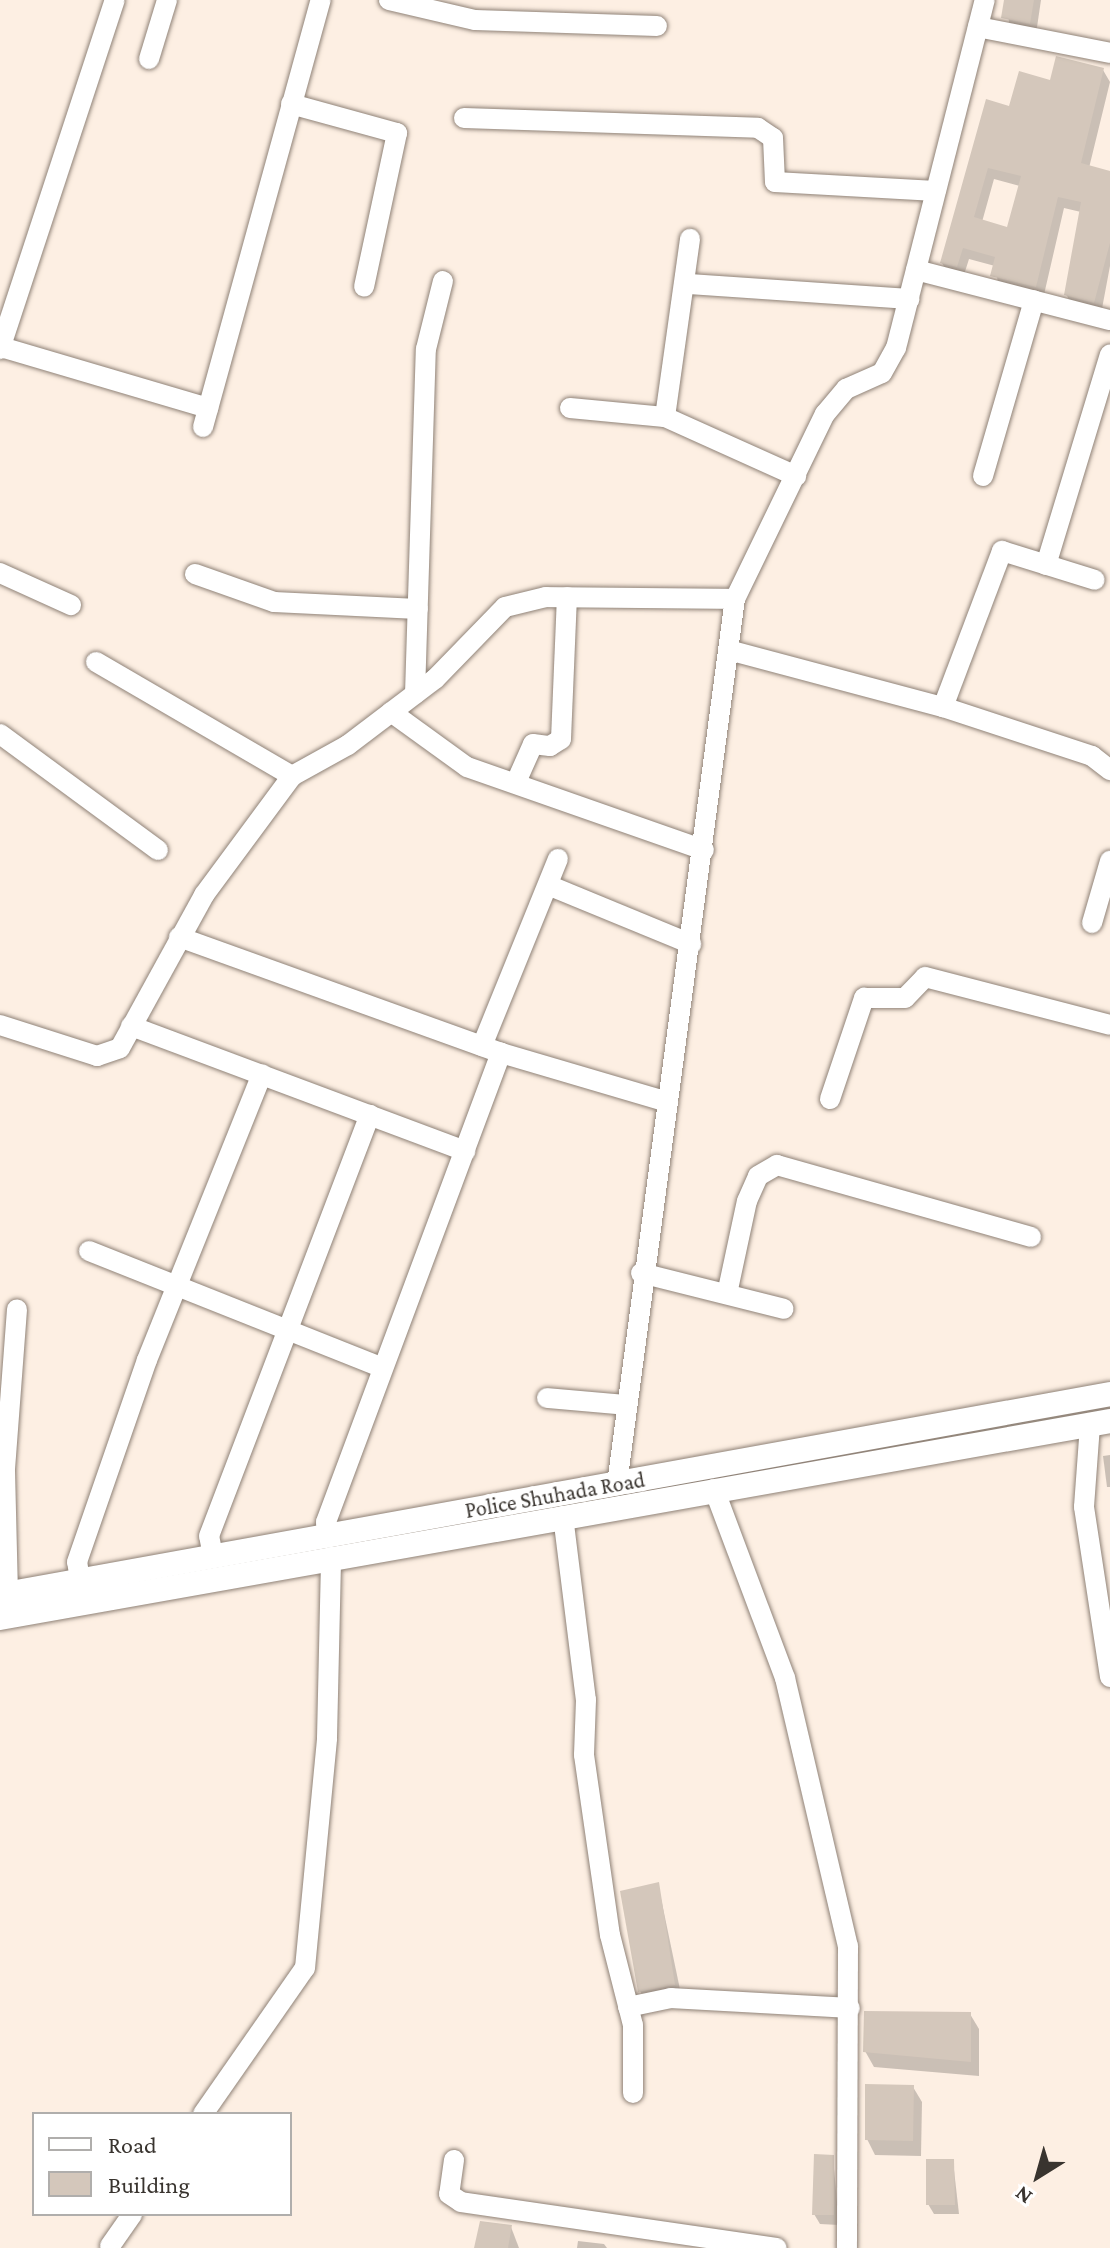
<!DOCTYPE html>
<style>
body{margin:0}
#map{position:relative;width:1110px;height:2248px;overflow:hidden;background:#fdefe3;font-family:"Crimson Pro",serif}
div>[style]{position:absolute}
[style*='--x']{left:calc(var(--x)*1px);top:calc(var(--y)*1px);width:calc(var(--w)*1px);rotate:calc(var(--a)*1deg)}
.shadow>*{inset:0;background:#0003}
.building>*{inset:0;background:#d4c7bb}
.roads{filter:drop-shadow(0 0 2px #8f8277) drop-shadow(0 0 2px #8f8277)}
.minor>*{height:20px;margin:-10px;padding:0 10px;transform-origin:10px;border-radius:10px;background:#fff}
.major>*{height:24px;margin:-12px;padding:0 12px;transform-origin:12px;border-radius:12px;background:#fff}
span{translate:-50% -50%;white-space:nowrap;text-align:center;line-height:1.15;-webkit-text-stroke:8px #fff;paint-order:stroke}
.street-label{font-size:22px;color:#39342f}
.legend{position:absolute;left:32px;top:2112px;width:260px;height:104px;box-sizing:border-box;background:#fff;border:2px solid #b0aeac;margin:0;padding:10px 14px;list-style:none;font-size:24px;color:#39342f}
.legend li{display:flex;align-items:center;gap:16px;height:40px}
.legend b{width:40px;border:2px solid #b0aeac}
.north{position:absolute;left:998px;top:2136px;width:80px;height:80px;-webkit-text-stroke:6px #fff;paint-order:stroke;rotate:217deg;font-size:22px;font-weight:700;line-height:32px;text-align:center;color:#39342f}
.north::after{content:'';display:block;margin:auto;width:28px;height:36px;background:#39342f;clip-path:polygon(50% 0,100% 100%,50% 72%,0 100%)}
</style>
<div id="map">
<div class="shadow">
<i style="clip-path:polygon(1006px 0,1041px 0,1036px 34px,1010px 29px)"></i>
<i style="clip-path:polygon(evenodd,1103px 70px,1110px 82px,1089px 168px,1110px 175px,1110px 266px,1101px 314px,1073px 307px,1066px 294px,1081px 212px,1064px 208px,1043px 299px,999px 288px,995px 266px,969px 259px,963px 278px,949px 275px,942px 263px,1010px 108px,1052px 82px,1103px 70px,994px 179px,1020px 186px,1008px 229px,982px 222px,994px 179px)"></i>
<i style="clip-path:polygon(1110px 1455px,1110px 1487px,1107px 1487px,1103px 1456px)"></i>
<i style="clip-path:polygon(658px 1884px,682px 1999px,648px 2004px,640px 1991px)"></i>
<i style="clip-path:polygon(970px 2014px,979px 2029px,979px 2076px,874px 2067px,865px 2051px)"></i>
<i style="clip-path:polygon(913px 2087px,922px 2102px,921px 2156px,875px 2155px,867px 2139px)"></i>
<i style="clip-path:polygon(833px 2157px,839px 2225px,820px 2224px,814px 2214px)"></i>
<i style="clip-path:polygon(953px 2161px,959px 2214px,934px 2214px,928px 2204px)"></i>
<i style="clip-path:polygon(511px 2227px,519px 2248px,476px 2248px)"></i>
<i style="clip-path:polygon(578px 2241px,604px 2244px,607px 2248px,577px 2248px)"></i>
</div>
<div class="building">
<i style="clip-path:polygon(1004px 0,1034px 0,1030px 24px,1001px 18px)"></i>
<i style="clip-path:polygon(evenodd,1056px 56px,1104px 68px,1081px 163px,1110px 171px,1110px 243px,1094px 303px,1064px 295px,1081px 202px,1058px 197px,1036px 287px,990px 276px,995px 257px,963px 248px,957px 267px,940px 263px,986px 99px,1009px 106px,1019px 71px,1050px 80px,1056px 56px,988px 168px,1021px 176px,1007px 227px,974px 217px,988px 168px)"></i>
<i style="clip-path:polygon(659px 1882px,675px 1985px,638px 1992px,620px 1891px)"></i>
<i style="clip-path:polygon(864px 2011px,971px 2012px,971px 2062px,863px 2052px)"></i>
<i style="clip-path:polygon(865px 2084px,914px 2085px,913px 2141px,865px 2140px)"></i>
<i style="clip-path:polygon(814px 2154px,834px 2155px,834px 2215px,812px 2215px)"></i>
<i style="clip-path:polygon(926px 2159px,954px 2159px,955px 2205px,926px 2205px)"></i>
<i style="clip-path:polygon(480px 2221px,512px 2225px,508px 2248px,474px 2248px)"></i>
</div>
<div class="roads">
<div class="minor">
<i style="--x:389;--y:0;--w:88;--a:13.1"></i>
<i style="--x:475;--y:20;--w:182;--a:1.9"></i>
<i style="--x:978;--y:27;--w:135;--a:11.1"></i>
<i style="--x:149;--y:59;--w:62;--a:-73"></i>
<i style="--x:291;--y:104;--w:110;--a:15.3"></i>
<i style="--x:397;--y:133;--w:157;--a:102.1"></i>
<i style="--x:464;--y:118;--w:294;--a:1.9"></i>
<i style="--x:758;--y:128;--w:18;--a:34"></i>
<i style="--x:773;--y:138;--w:44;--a:87.4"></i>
<i style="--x:775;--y:182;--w:161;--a:3.2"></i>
<i style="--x:916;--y:270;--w:200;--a:14.5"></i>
<i style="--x:689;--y:284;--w:221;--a:3.9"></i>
<i style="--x:1;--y:347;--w:216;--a:16.4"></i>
<i style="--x:0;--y:349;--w:367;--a:-71.8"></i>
<i style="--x:570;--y:408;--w:95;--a:5.4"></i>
<i style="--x:665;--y:417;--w:144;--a:24.2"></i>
<i style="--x:665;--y:417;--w:180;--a:-82"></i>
<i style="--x:203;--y:427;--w:443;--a:-74.6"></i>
<i style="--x:983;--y:476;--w:183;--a:-73.8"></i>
<i style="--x:1046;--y:565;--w:220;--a:-73.1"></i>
<i style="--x:0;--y:573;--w:78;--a:24.3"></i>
<i style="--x:195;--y:574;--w:84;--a:19.5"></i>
<i style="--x:274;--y:602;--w:144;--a:2.8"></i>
<i style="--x:732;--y:651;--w:218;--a:14.9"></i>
<i style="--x:943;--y:707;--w:157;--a:18.2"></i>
<i style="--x:1092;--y:756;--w:23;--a:38"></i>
<i style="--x:96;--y:662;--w:227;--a:30.2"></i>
<i style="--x:415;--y:694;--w:345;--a:-88.2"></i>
<i style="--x:426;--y:349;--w:70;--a:-76"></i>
<i style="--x:943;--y:707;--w:167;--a:-69.3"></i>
<i style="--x:1002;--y:551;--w:97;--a:17.3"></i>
<i style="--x:391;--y:712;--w:94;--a:35.9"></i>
<i style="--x:467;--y:767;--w:251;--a:19.3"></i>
<i style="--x:0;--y:734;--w:196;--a:36.3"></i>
<i style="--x:517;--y:780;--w:39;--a:-66"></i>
<i style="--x:533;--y:744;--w:17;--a:7"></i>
<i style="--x:550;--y:746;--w:13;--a:-32"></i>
<i style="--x:561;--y:739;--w:142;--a:-87.6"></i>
<i style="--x:548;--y:885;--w:155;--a:22.4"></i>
<i style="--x:1092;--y:923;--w:65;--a:-73.8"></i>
<i style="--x:179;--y:937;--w:342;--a:19.8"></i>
<i style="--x:501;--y:1053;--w:174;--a:16.4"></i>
<i style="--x:0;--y:1025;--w:102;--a:17.7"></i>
<i style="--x:97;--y:1056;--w:24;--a:-19"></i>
<i style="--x:120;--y:1048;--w:175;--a:-61.2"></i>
<i style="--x:204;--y:895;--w:148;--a:-53.5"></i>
<i style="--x:292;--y:776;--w:64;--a:-29"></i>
<i style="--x:348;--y:745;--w:109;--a:-37.2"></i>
<i style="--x:435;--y:679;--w:100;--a:-45.8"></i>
<i style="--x:505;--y:607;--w:42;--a:-13.7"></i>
<i style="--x:546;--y:597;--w:189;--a:0.6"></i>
<i style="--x:131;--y:1026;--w:357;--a:20.5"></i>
<i style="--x:482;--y:1046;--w:202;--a:-67.9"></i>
<i style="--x:830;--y:1099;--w:107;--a:-71.4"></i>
<i style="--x:864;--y:998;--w:41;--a:0"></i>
<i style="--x:905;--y:998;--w:29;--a:-46"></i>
<i style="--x:925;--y:977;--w:191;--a:14.5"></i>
<i style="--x:89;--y:1251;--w:316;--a:21.7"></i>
<i style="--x:641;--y:1273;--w:147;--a:14.1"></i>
<i style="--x:727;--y:1294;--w:95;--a:-77.9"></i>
<i style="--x:747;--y:1201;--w:27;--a:-66"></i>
<i style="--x:758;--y:1176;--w:22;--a:-30"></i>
<i style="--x:777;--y:1165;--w:264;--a:15.8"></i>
<i style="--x:547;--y:1398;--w:80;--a:5"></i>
<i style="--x:1090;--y:1425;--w:82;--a:94.2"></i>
<i style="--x:1084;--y:1507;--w:172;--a:81.3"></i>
<i style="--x:617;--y:1484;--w:893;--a:-82.41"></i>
<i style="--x:735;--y:599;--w:206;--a:-64.1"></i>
<i style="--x:825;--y:414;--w:33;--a:-50"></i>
<i style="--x:846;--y:389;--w:39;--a:-24"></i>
<i style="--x:882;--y:373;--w:29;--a:-61"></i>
<i style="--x:896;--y:348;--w:359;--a:-75.7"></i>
<i style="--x:714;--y:1489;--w:202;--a:69.4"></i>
<i style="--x:785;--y:1678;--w:275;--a:76.8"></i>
<i style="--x:848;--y:1946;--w:302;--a:90.2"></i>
<i style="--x:563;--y:1516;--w:185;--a:82.9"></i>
<i style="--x:586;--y:1700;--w:55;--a:92.1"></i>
<i style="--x:584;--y:1755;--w:182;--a:81.8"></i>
<i style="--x:610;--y:1935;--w:93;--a:75.7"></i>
<i style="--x:633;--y:2025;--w:68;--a:90"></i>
<i style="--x:327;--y:1536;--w:14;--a:-94"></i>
<i style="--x:326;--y:1522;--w:501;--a:-69.54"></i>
<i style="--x:213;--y:1556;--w:20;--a:-101"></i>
<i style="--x:209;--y:1536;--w:451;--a:-69.1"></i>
<i style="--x:80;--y:1580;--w:18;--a:-99"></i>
<i style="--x:77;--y:1562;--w:214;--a:-70.9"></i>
<i style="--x:147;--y:1360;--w:308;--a:-68.1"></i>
<i style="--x:8;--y:1594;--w:125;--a:-91.4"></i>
<i style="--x:5;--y:1469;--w:160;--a:-85.7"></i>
<i style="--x:628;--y:2007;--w:44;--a:-11.8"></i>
<i style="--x:671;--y:1998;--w:179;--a:3.2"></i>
<i style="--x:203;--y:2114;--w:178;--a:-55.1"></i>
<i style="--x:305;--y:1968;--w:231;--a:-84.5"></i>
<i style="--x:327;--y:1738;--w:181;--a:-88.7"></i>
<i style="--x:454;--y:2160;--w:34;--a:98"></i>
<i style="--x:449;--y:2194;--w:14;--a:34"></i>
<i style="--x:461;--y:2202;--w:319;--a:8.3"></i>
<i style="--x:110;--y:2246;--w:39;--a:-55"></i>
</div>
<div class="major">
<i style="--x:0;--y:1595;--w:1128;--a:-10.26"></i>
<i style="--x:0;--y:1618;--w:1127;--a:-10.06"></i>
</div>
</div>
<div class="street-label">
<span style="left:555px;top:1495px;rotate:-10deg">Police Shuhada Road</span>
</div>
<ul class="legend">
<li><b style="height:10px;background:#fff"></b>Road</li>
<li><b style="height:22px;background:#d4c7bb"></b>Building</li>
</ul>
<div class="north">N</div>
</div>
